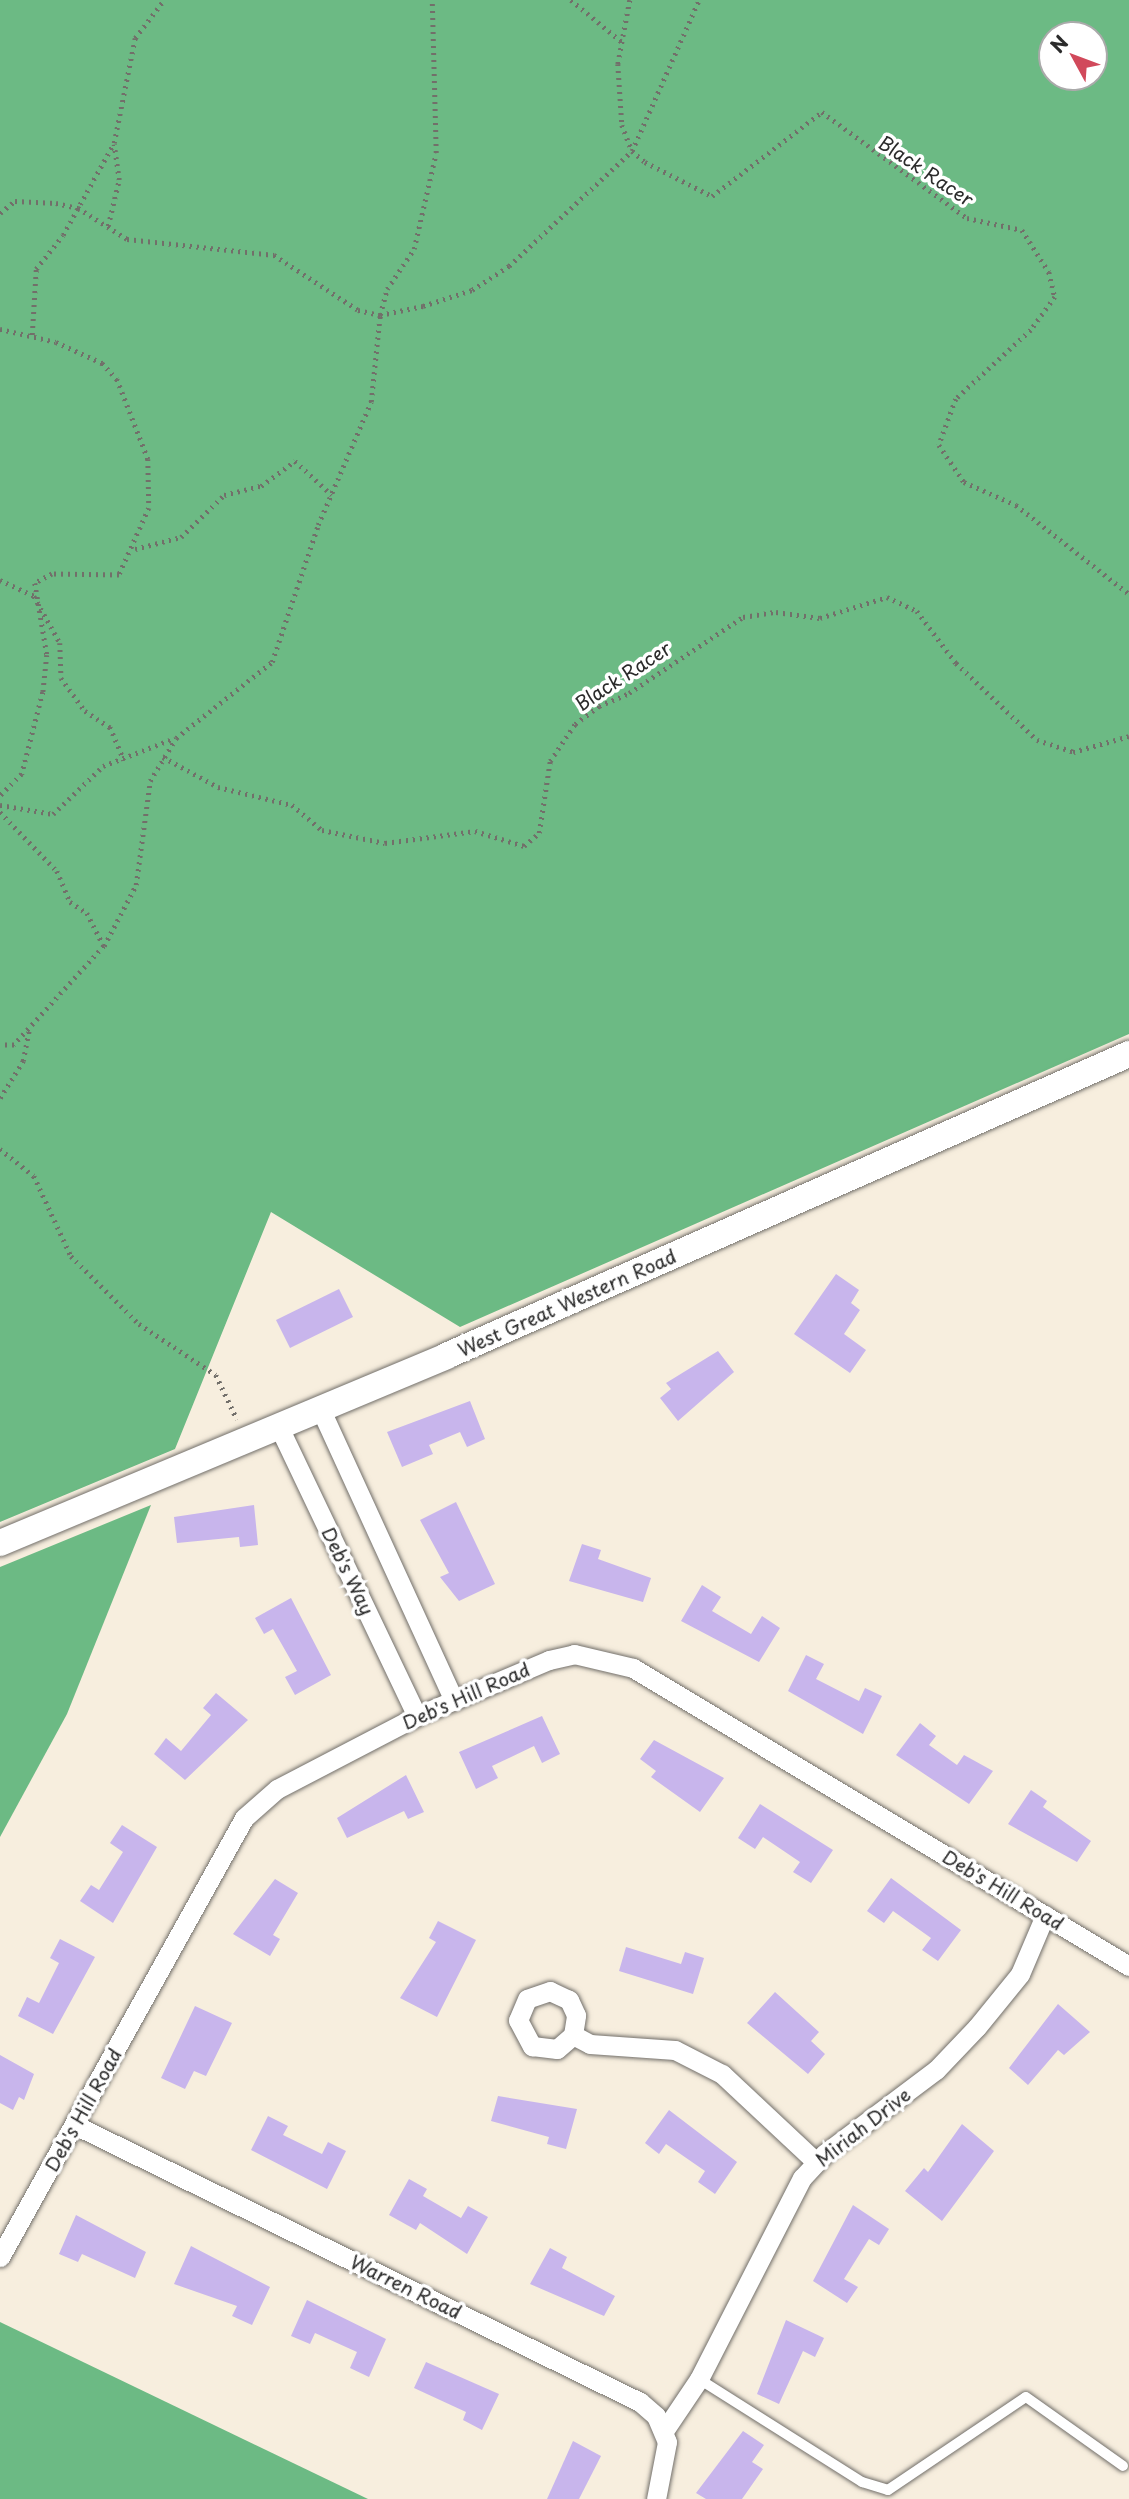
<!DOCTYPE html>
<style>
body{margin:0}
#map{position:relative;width:1129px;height:2499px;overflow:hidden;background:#f7eede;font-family:"Playpen Sans",sans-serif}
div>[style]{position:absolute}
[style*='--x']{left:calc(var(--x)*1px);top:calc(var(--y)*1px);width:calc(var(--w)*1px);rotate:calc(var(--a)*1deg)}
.forest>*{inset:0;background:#6cba84}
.building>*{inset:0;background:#c8b5ec}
.path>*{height:4.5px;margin-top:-2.25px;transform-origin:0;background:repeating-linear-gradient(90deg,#726f6a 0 2px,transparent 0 7px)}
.roads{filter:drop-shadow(0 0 2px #726f6a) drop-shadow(0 0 2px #726f6a)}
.lane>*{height:10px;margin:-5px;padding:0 5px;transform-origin:5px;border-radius:5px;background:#fff}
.street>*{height:19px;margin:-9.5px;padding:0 9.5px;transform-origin:9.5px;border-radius:9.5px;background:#fff}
.secondary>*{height:26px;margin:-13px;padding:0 13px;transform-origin:13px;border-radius:13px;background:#fff}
span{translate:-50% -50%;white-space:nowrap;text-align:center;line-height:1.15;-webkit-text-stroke:7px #fff;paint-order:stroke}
.street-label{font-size:19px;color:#2b2b2b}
.north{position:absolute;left:1038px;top:21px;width:70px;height:70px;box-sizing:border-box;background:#fff;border:2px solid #aaa;border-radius:50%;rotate:311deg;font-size:19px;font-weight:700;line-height:28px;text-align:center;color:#2b2b2b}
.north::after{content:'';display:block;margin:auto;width:24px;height:32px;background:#d1495b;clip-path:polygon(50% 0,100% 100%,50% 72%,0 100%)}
</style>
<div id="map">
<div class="forest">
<i style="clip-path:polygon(evenodd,0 0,1129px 0,1129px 1034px,460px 1327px,271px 1212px,175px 1449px,0 1522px,0 0,1094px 35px,1094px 77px,1052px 77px,1052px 35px,1094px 35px)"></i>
<i style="clip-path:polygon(151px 1505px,67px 1714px,0 1837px,0 1567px)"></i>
<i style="clip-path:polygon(0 2322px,368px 2499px,0 2499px)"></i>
</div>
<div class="building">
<i style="clip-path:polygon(836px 1274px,859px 1290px,851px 1303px,860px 1310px,844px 1334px,866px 1350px,850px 1373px,794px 1334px)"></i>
<i style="clip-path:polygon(339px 1289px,353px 1317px,290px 1348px,276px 1320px)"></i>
<i style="clip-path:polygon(718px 1351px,734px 1372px,678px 1421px,660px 1398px,671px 1389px,666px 1383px)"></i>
<i style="clip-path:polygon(470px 1401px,485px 1439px,467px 1447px,460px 1432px,429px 1445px,433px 1454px,402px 1467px,387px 1432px)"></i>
<i style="clip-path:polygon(456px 1502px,495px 1584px,459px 1601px,440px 1577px,449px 1573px,420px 1520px)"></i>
<i style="clip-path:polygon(254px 1505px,258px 1545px,240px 1547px,239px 1537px,177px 1543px,174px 1517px)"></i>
<i style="clip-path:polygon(582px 1544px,601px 1550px,598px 1559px,651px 1578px,643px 1602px,569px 1581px)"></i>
<i style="clip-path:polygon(702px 1585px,721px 1597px,712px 1611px,751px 1634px,762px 1616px,780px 1628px,759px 1662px,681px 1621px)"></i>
<i style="clip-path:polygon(291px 1598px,331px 1675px,295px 1695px,285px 1677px,297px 1671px,273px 1629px,264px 1634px,255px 1618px)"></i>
<i style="clip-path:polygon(806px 1655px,824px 1664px,816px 1679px,859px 1701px,865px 1688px,882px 1696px,863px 1734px,788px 1691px)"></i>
<i style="clip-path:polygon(216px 1693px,248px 1720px,185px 1780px,154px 1754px,166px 1738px,181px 1751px,211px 1715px,203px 1708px)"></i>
<i style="clip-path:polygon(542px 1716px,560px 1754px,542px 1763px,534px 1746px,492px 1766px,498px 1778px,476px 1789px,459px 1752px)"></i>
<i style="clip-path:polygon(920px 1723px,936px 1736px,929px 1745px,957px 1765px,964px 1755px,993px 1771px,969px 1804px,896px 1755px)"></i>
<i style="clip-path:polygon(654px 1740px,724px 1778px,700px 1812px,651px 1777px,656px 1771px,640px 1759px)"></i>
<i style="clip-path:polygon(406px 1775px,424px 1812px,408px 1819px,404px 1811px,347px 1838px,337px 1818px)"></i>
<i style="clip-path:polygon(1031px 1790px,1047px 1801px,1043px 1807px,1091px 1841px,1077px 1862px,1008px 1824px)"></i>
<i style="clip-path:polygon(760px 1804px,833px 1850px,811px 1883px,793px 1872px,800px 1862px,763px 1837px,755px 1849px,738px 1838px)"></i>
<i style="clip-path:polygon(122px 1825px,157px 1847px,113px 1923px,80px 1901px,91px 1885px,99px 1890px,123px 1852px,110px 1843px)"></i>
<i style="clip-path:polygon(891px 1878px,961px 1930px,938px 1961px,922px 1950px,931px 1938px,893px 1911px,884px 1923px,867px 1911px)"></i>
<i style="clip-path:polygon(275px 1879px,298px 1893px,273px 1935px,280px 1939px,270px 1956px,233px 1934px)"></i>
<i style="clip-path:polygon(438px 1921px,476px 1940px,437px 2017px,400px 1998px,436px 1942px,429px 1938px)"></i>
<i style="clip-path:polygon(60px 1939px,95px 1957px,53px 2034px,18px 2016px,27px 1997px,39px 2003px,59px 1963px,50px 1958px)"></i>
<i style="clip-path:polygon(626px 1947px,681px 1964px,685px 1952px,704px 1958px,693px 1994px,619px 1971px)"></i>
<i style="clip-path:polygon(775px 1992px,819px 2032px,811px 2041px,825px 2054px,808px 2074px,747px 2023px)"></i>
<i style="clip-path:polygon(1058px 2004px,1090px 2032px,1064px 2055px,1058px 2050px,1028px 2085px,1009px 2068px)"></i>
<i style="clip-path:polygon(195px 2006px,232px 2023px,206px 2076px,194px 2071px,185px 2089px,161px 2078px)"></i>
<i style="clip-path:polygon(0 2055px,34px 2074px,24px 2100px,19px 2097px,13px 2110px,0 2103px)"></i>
<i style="clip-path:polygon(498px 2096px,577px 2109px,566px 2149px,547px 2144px,549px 2137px,491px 2121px)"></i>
<i style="clip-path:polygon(669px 2110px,737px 2162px,715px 2194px,698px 2182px,705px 2171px,666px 2144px,659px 2154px,645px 2143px)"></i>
<i style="clip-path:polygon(268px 2116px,288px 2126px,283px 2135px,322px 2154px,328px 2142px,346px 2151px,327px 2189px,251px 2150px)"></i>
<i style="clip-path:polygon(962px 2124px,994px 2151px,942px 2221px,905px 2191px,924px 2168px,928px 2172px)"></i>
<i style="clip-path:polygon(409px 2179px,427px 2189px,423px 2196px,461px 2218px,468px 2206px,488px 2217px,467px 2254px,420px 2223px,416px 2230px,389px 2215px)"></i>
<i style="clip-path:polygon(853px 2205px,889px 2229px,879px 2245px,869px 2239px,844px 2279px,858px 2287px,847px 2303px,813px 2281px)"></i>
<i style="clip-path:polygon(76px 2215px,146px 2252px,135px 2278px,82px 2254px,78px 2262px,59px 2254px)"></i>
<i style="clip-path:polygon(191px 2246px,270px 2287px,252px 2325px,232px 2316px,237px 2306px,174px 2284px)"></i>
<i style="clip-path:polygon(550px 2248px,567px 2257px,562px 2268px,615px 2296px,604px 2316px,530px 2284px)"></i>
<i style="clip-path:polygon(307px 2300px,386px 2339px,369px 2377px,350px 2368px,357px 2352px,315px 2333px,310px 2344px,291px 2336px)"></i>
<i style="clip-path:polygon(786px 2320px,824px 2338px,815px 2357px,803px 2351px,779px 2404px,757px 2394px)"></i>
<i style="clip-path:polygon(426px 2362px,499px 2394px,482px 2430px,463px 2420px,466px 2412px,414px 2388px)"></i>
<i style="clip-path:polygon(743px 2431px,764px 2445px,752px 2462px,763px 2469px,742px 2499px,706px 2499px,696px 2493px)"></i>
<i style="clip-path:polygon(573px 2441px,601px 2456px,579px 2499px,547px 2499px)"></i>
</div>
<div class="path">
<i style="--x:571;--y:0;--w:66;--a:39.5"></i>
<i style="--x:630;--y:0;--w:65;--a:100.6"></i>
<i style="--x:618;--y:64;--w:61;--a:86.2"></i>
<i style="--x:622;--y:125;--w:28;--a:69"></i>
<i style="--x:632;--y:151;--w:17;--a:40"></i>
<i style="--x:645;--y:162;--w:75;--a:26.9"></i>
<i style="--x:712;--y:196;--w:138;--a:-37.4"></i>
<i style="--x:822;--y:112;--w:180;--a:36.2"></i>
<i style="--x:967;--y:218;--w:56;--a:12.3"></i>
<i style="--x:1022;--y:230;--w:50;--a:57.3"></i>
<i style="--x:1049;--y:272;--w:26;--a:77"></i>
<i style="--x:1055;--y:297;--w:41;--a:126"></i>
<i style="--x:1031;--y:330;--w:102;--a:137.4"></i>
<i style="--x:956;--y:399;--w:49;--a:110.3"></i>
<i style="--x:939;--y:445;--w:45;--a:56"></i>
<i style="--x:964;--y:482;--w:57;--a:23.9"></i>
<i style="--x:1016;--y:505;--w:144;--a:38.2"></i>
<i style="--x:0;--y:213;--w:19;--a:-39"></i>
<i style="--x:15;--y:201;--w:41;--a:2.8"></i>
<i style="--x:56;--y:203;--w:23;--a:13"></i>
<i style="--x:78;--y:208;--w:58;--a:32.3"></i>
<i style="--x:127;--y:239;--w:148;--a:6.2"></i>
<i style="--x:274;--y:255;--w:100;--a:33.2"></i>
<i style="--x:358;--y:310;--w:23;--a:13"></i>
<i style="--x:380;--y:315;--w:44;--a:-11.8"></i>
<i style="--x:423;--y:306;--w:52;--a:-18.1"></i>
<i style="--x:472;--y:290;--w:44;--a:-33"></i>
<i style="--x:509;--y:266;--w:168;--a:-43.1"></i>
<i style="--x:632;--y:151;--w:165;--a:-66.1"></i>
<i style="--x:108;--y:226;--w:47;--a:-76.6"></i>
<i style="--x:119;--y:180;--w:36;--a:-98"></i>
<i style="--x:0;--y:329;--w:57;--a:13.1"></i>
<i style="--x:56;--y:342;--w:51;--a:24.5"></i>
<i style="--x:102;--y:363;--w:22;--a:47"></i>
<i style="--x:117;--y:379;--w:86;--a:68.8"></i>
<i style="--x:148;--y:459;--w:49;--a:88.8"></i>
<i style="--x:149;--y:508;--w:73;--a:114.1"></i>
<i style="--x:119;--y:575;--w:67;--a:-179.1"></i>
<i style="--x:52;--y:574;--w:19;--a:152"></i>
<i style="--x:35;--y:583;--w:73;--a:80.5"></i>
<i style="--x:47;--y:655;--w:37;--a:96"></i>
<i style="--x:43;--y:692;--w:85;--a:104.4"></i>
<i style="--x:22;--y:774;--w:31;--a:135"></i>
<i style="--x:32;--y:335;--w:66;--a:-86.5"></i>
<i style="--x:36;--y:269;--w:43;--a:-51.5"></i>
<i style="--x:63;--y:235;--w:105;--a:-61"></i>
<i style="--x:114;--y:143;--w:107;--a:-78.7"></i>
<i style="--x:135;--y:38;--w:48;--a:-52.7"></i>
<i style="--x:135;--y:549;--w:48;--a:-14.6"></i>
<i style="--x:181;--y:537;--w:60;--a:-44.3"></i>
<i style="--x:224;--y:495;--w:38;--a:-14"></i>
<i style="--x:261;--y:486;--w:42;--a:-36.3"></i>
<i style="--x:295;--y:461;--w:50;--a:42.6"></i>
<i style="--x:0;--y:580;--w:38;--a:25"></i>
<i style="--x:34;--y:596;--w:54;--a:61"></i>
<i style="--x:60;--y:643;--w:35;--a:88"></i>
<i style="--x:61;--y:678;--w:41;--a:54"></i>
<i style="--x:85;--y:711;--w:30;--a:33"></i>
<i style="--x:110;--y:727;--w:36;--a:67"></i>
<i style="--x:163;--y:757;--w:63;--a:28.6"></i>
<i style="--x:218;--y:787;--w:76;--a:13.7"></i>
<i style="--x:292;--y:805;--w:39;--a:40"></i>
<i style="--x:322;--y:830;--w:64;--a:11.7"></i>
<i style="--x:385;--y:843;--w:91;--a:-7.6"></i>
<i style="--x:475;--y:831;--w:51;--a:17"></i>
<i style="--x:524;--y:846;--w:20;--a:-41"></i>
<i style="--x:539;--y:833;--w:73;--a:-81.3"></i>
<i style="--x:550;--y:761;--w:45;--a:-56"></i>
<i style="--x:575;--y:724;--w:30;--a:-37"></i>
<i style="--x:599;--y:706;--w:33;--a:-23"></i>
<i style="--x:629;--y:693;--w:137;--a:-33.7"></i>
<i style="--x:743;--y:617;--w:33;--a:-9"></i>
<i style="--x:776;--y:612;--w:44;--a:7.8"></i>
<i style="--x:820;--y:618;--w:70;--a:-17.4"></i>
<i style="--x:887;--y:597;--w:33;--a:25"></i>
<i style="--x:917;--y:611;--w:65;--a:53.1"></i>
<i style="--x:956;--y:663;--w:112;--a:43.5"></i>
<i style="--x:1037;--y:740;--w:38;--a:18"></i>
<i style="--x:1073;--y:752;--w:58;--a:-15.9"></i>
<i style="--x:0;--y:805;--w:54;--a:9.6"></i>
<i style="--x:53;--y:814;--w:69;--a:-43.8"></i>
<i style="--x:103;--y:766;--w:77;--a:-21.3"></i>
<i style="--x:0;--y:812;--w:82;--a:46"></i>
<i style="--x:57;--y:871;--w:34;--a:67"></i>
<i style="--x:70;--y:902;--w:20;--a:33"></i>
<i style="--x:87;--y:913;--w:37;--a:63"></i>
<i style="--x:104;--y:946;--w:134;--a:132.3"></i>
<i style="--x:14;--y:1045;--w:14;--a:180"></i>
<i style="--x:104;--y:946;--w:69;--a:-62.3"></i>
<i style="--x:136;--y:885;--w:105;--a:-82.3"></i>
<i style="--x:150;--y:781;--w:50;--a:-58.8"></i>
<i style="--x:176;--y:738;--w:122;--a:-38.4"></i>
<i style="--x:272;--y:662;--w:145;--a:-71.4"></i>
<i style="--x:318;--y:525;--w:134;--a:-66.7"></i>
<i style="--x:371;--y:402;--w:87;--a:-84.1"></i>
<i style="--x:380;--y:315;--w:27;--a:-75"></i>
<i style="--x:387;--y:289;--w:48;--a:-56"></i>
<i style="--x:414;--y:249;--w:98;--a:-77.1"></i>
<i style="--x:436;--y:153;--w:153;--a:-91.5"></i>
<i style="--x:0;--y:1098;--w:44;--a:-58.1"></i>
<i style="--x:23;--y:1061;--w:33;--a:-79"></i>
<i style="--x:0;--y:1149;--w:43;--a:38.5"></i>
<i style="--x:34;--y:1176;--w:88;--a:65.2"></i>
<i style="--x:71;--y:1256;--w:96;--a:45"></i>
<i style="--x:139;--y:1324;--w:92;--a:33.5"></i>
<i style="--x:216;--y:1375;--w:49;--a:64.5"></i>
</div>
<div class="roads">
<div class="lane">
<i style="--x:699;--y:2379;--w:193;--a:32.3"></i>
<i style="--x:862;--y:2482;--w:27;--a:17"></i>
<i style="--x:888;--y:2490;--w:166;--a:-34"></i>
<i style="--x:1026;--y:2397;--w:119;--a:35.4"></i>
</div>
<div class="street">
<i style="--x:320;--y:1408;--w:322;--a:65.4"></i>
<i style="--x:278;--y:1425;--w:322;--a:64.5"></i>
<i style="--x:573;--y:2035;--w:20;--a:-81"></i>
<i style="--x:576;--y:2015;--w:17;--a:-115"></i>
<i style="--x:569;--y:2000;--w:21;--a:-155"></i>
<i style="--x:550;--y:1991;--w:24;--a:161"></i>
<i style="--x:527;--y:1999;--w:23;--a:113"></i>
<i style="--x:518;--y:2020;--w:30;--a:62"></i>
<i style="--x:532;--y:2046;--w:25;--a:7"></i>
<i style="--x:557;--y:2049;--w:21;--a:-41"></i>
<i style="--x:573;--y:2035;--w:19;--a:28"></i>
<i style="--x:590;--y:2044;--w:85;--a:4"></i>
<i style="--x:675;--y:2050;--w:53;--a:27.1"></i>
<i style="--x:722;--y:2074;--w:129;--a:43.1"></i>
<i style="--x:75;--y:2125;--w:629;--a:26.12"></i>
<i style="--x:640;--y:2402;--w:21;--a:41"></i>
<i style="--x:656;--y:2416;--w:28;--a:67"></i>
<i style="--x:667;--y:2442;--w:58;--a:100.9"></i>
<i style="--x:0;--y:2257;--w:502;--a:-60.93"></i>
<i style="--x:244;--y:1818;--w:44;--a:-41.3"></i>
<i style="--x:277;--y:1789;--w:158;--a:-27.5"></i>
<i style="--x:417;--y:1716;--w:143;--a:-23"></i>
<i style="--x:549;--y:1660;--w:26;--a:-13"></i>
<i style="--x:574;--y:1654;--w:61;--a:13.3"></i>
<i style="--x:633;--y:1668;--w:579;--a:31"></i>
<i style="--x:664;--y:2431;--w:63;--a:-56.1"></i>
<i style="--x:699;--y:2379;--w:226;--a:-62.9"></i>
<i style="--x:802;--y:2178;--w:33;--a:-47"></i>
<i style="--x:824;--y:2154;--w:140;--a:-36.9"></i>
<i style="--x:936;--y:2070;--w:59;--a:-46.4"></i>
<i style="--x:977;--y:2027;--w:68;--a:-50.9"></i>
<i style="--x:1020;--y:1974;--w:64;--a:-67"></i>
</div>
<div class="secondary">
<i style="--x:0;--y:1543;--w:484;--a:-22.7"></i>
<i style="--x:446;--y:1356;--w:747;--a:-23.85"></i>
</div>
</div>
<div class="street-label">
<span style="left:926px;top:171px;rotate:34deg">Black Racer</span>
<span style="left:623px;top:676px;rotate:-33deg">Black Racer</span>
<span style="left:567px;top:1303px;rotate:-24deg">West Great Western Road</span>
<span style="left:348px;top:1571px;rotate:64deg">Deb's Way</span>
<span style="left:466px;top:1696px;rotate:-24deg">Deb's Hill Road</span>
<span style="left:1003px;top:1890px;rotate:31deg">Deb's Hill Road</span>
<span style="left:83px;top:2110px;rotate:-61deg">Deb's Hill Road</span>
<span style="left:863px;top:2127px;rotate:-38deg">Miriah Drive</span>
<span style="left:406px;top:2287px;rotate:26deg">Warren Road</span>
</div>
<div class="north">N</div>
</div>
